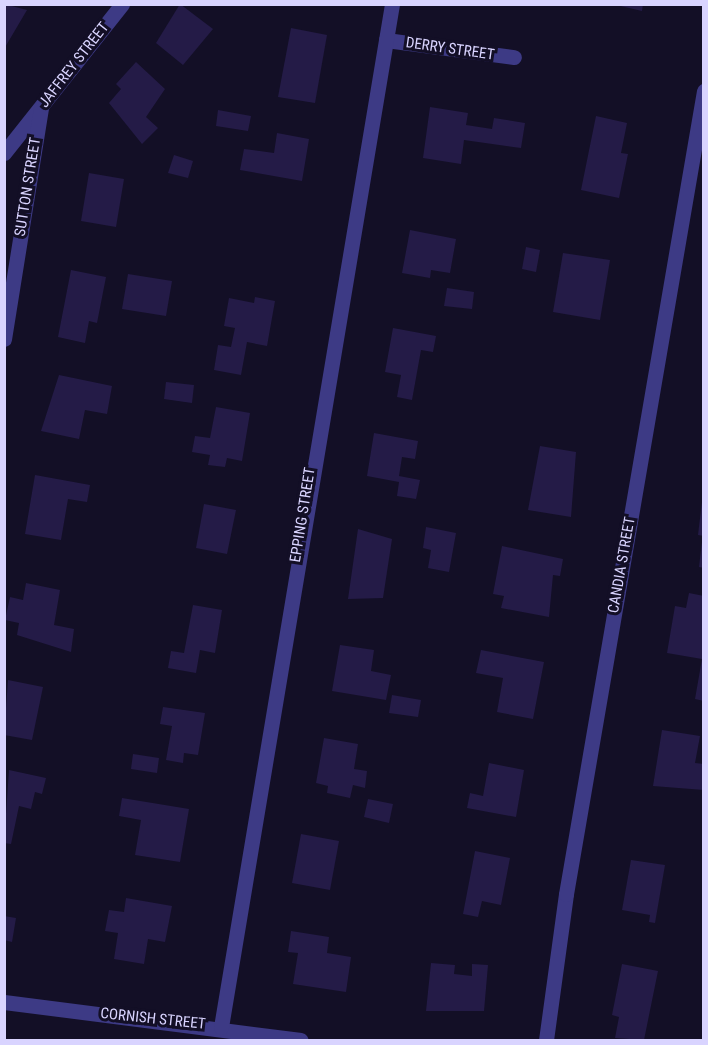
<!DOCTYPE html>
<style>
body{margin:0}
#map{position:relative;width:708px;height:1045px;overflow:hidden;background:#130f26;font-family:"Roboto Condensed",sans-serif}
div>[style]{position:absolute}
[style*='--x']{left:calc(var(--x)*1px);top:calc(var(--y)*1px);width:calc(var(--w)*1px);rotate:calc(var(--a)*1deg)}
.building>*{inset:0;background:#241b47}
.street>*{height:15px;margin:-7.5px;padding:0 7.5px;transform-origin:7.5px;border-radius:7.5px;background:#3d3a85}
span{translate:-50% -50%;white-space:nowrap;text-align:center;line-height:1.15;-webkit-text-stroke:6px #130f26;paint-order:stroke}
.street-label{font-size:15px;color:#d9d4ff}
.frame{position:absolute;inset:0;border:6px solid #d9d4ff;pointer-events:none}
</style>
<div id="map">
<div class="building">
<i style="clip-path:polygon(4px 4px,27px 10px,4px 49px)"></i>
<i style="clip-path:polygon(180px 4px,213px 29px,183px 65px,156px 43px)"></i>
<i style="clip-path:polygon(612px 4px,643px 4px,642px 11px)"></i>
<i style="clip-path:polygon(291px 28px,327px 35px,315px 103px,278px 97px)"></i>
<i style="clip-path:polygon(136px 62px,165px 89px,146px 117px,158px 128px,142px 144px,109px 103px,121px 89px,116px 84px)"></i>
<i style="clip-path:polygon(430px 107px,468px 113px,466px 125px,492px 129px,494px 118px,525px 123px,521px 148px,464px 140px,461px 164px,423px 158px)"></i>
<i style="clip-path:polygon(218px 110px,251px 116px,248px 131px,216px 126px)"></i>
<i style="clip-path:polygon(596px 116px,627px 123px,621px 153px,628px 154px,619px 198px,581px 190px)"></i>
<i style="clip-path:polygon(277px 133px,309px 139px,302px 181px,240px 170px,244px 149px,274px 153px)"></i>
<i style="clip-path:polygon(174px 155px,193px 161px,188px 178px,168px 173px)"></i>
<i style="clip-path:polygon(89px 173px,124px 179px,116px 227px,81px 221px)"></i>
<i style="clip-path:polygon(410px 230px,456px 239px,450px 273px,431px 270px,430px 278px,402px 273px)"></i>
<i style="clip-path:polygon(526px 247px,540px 250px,536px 272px,522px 269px)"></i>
<i style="clip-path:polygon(563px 253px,610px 260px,600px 320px,553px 312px)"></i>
<i style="clip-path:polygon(71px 270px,106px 277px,97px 323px,89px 321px,85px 343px,58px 337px)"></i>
<i style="clip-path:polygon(128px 274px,172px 281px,166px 316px,122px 309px)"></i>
<i style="clip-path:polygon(447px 288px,474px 292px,472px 309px,444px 306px)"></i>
<i style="clip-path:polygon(255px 297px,275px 301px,267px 346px,247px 342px,241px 375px,214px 370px,218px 345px,231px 347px,235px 328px,224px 326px,229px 298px,254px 303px)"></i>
<i style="clip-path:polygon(393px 328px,436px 336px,433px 352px,421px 350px,412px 400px,397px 397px,401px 375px,385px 372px)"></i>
<i style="clip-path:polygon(59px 375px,112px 386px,107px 414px,85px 410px,79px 439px,41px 431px)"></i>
<i style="clip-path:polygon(166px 382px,194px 385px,192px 403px,164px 399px)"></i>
<i style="clip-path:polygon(216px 407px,250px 413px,242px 461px,227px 458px,225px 467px,208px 465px,210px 455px,192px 452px,195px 436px,210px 438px)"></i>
<i style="clip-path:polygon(374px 433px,418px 441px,415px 459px,402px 457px,399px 476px,420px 480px,416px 499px,397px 496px,399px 482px,367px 476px)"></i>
<i style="clip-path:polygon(540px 446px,576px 452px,571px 517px,528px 510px)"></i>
<i style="clip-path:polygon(35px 475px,90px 485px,87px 502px,68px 499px,61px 540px,25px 534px)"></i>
<i style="clip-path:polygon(702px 502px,704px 502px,704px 536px,698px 535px)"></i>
<i style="clip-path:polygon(204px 504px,236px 510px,227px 554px,196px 548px)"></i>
<i style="clip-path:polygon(426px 527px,456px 533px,449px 572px,428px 568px,431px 550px,423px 548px)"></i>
<i style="clip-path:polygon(358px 529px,392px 539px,383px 598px,348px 599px)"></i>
<i style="clip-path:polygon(702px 542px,704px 542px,704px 568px,699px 567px)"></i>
<i style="clip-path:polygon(502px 546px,563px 559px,560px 576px,553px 575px,549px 617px,501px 608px,504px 596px,493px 594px)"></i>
<i style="clip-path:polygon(26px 583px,60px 590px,54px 625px,74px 629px,71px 652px,17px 635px,19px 623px,5px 620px,10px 597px,23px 600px)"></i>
<i style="clip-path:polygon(689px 593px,704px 596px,704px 701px,695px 699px,702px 659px,667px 653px,675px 606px,686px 608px)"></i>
<i style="clip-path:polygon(193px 605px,222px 610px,215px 653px,200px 650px,196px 673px,168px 668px,171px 651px,184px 653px)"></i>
<i style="clip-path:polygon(340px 645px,374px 650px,371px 671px,391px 675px,386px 700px,332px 691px)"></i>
<i style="clip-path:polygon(481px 650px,544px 662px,533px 719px,497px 712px,503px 678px,476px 673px)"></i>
<i style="clip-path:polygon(8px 680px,43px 687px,32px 740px,4px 735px)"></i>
<i style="clip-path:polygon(392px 695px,421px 700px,418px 717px,389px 713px)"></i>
<i style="clip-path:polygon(163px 707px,205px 713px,198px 755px,184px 753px,183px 763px,166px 760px,172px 726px,160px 724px)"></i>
<i style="clip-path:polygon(662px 730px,700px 736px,695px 763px,704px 764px,704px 790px,653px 786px)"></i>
<i style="clip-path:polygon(324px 738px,358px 744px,354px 769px,367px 771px,365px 788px,353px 785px,350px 798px,327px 793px,328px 786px,316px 783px)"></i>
<i style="clip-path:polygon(133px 754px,159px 758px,157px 773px,131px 769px)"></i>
<i style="clip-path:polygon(489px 763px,524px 770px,516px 817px,467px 808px,470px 793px,483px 796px)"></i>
<i style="clip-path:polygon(9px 770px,46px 778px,42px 794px,35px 792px,31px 809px,19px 806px,11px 844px,4px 843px)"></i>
<i style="clip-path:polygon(122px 798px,189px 809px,180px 862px,135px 855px,141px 820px,119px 816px)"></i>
<i style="clip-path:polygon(368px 799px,393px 804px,389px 823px,364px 817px)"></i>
<i style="clip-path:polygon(301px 834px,339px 841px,330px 890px,292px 883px)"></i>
<i style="clip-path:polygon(475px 851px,510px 858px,501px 905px,482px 901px,478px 917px,463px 914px)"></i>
<i style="clip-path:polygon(631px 860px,665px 865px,655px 923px,649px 922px,650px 915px,622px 910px)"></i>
<i style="clip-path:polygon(126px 898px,172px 906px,165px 942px,148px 939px,144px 964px,114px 959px,118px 933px,105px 931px,109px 910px,124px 912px)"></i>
<i style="clip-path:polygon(4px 916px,16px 918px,12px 942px,4px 940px)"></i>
<i style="clip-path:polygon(291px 931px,329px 937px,327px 953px,351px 957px,346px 992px,293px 984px,298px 953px,288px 952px)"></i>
<i style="clip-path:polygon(431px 963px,455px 965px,454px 974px,472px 976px,472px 964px,488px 965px,484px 1011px,426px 1011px)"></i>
<i style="clip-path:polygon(622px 964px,658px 971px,644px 1040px,615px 1038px,619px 1017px,612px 1015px)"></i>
</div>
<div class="street">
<i style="--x:386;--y:40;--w:129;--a:7.6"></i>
<i style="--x:4;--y:153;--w:190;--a:-51.6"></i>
<i style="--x:4;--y:339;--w:235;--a:-80.9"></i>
<i style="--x:4;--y:1002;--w:299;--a:7.3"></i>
<i style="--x:221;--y:1027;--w:1037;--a:-80.51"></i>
<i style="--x:546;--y:1040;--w:147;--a:-82.2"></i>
<i style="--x:566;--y:894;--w:815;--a:-80.25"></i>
</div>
<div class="street-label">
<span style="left:450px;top:49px;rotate:8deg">DERRY STREET</span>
<span style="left:74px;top:65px;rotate:-52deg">JAFFREY STREET</span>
<span style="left:28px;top:187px;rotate:-81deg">SUTTON STREET</span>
<span style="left:303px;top:515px;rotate:-81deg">EPPING STREET</span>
<span style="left:622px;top:565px;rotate:-80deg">CANDIA STREET</span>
<span style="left:153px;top:1019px;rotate:6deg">CORNISH STREET</span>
</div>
<div class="frame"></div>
</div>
